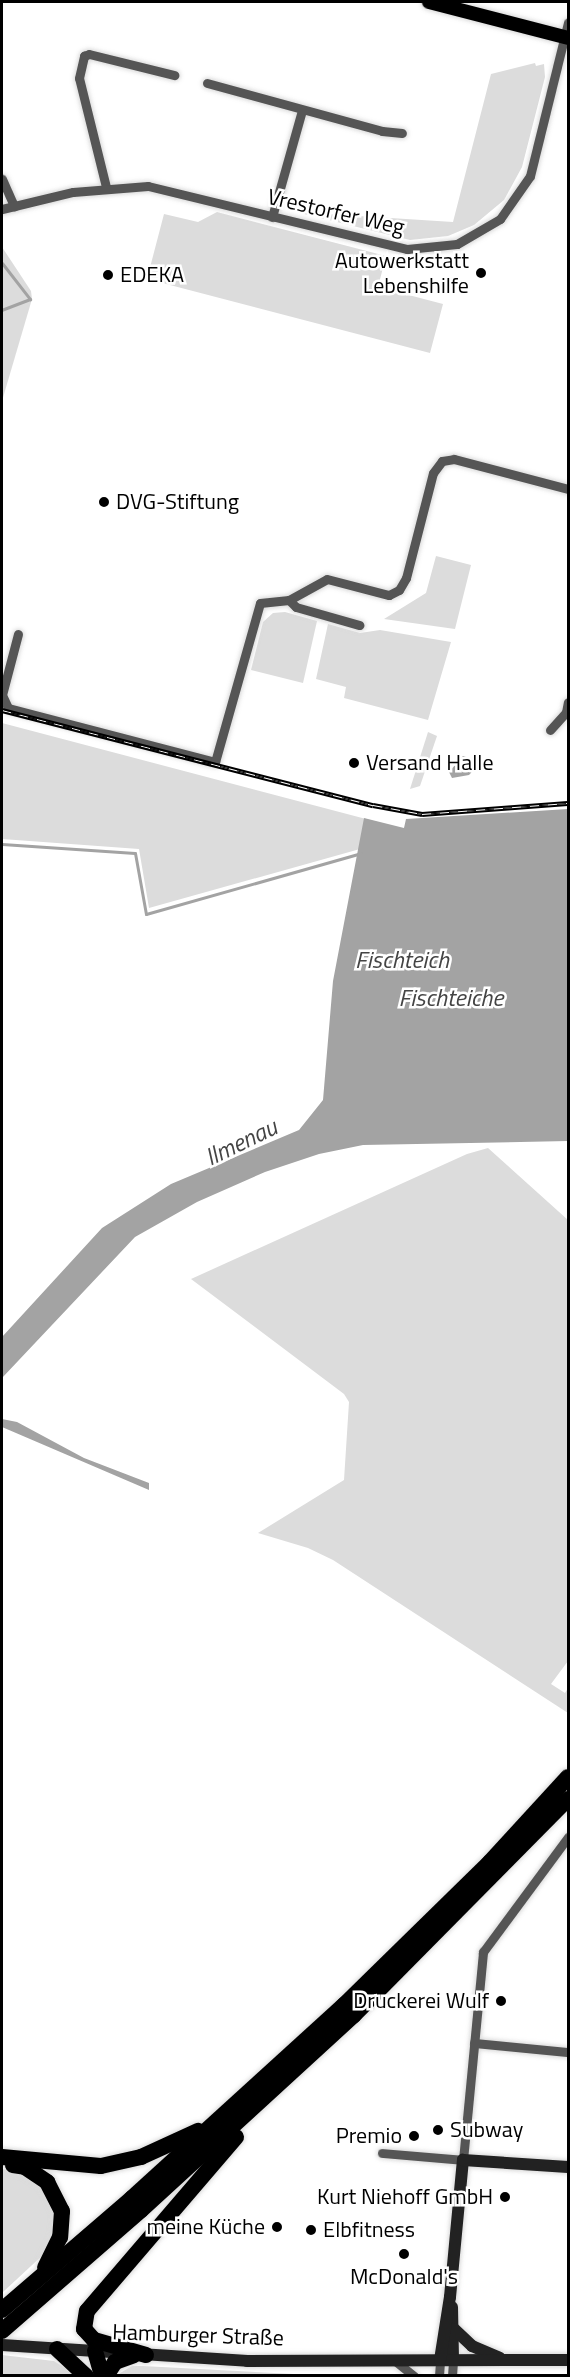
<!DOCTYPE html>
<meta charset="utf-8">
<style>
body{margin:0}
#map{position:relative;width:570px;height:2377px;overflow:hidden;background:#fff;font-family:"Titillium Web",sans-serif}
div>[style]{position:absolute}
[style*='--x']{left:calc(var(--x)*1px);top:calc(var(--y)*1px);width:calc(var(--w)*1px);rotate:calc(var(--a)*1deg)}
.green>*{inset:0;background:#dcdcdc}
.water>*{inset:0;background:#a3a3a3}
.stream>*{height:3px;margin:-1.5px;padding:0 1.5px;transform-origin:1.5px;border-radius:1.5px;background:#a3a3a3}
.roads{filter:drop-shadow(0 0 2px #dbdbdb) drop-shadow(0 0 2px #dbdbdb)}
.street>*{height:9px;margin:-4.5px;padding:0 4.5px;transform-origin:4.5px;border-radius:4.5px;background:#555}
.secondary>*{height:12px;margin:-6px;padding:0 6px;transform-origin:6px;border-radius:6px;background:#222}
.primary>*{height:14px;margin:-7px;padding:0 7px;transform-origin:7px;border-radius:7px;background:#000}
.highway>*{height:16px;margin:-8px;padding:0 8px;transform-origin:8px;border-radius:8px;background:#000}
.rail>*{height:5px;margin-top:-2.5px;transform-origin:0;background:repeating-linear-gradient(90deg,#fff 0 9px,#000 0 18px);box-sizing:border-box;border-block:2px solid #000}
.dots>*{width:16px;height:16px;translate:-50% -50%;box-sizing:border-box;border:3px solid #fff;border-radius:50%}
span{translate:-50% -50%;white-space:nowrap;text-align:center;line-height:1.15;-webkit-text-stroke:5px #fff;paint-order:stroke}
.street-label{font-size:22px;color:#000}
.poi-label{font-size:22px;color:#000}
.right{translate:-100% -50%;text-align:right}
.left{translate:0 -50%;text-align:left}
.water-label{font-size:24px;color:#444;font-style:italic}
.frame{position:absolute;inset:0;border:3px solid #000;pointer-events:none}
</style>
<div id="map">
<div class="green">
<i style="clip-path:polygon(535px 63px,536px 66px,544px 64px,545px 77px,522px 167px,504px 200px,474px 225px,448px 236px,410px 240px,296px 212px,453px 222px,491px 74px)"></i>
<i style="clip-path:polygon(217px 212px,386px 256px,378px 287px,443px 304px,430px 353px,147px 279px,164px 214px,198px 222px)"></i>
<i style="clip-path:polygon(2px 247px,31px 291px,32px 299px,2px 401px)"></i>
<i style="clip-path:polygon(436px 556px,471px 565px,455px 629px,384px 619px,426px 593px)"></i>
<i style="clip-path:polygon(285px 612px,317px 621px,303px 683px,251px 670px,263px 622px,273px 613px)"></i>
<i style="clip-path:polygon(328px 624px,360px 633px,380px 630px,451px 642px,428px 720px,344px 698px,346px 687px,316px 679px)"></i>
<i style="clip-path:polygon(2px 723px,404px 829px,407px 820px,568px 810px,568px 854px,522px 855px,516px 877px,524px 897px,504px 926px,439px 940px,427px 938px,420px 931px,419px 920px,442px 880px,506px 880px,511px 848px,451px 849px,415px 864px,394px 888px,369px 942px,366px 967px,367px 985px,374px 995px,492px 983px,551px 945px,568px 880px,568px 957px,492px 1027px,482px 1059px,484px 1074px,491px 1078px,568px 1081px,568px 1115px,376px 1118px,301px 1129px,324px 1100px,334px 981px,360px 849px,149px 908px,139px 849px,2px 839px)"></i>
<i style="clip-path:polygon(428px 732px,437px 736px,420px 786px,410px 789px)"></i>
<i style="clip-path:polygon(488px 1148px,568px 1220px,568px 1661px,551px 1684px,565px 1693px,568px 1688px,568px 1713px,333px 1560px,308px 1548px,258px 1533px,344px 1480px,349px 1402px,344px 1394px,191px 1279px,467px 1154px)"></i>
<i style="clip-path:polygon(2px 2169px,16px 2171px,41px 2185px,55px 2209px,54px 2235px,45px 2253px,2px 2293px)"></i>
<i style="clip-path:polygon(2px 2355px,54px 2361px,78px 2376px,2px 2376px)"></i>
<i style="clip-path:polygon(132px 2366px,143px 2366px,313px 2375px,115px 2376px)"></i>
</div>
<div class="water">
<i style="clip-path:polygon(463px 756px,481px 762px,469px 775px,452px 778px,449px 772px)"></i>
<i style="clip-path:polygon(568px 809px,568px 1141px,363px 1145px,319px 1154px,265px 1172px,197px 1202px,135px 1237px,2px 1378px,2px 1337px,102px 1228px,171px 1184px,299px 1130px,323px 1100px,333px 981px,364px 818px,404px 828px,406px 819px)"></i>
<i style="clip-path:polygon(2px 1419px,17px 1422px,84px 1458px,149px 1483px,149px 1490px,2px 1427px)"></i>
</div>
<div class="stream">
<i style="--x:2;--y:263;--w:46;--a:52.1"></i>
<i style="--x:30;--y:299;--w:30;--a:159"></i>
<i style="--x:2;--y:844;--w:133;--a:3.9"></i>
<i style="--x:135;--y:853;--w:62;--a:79.8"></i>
<i style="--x:146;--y:914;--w:223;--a:-15.8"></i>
</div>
<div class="roads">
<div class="street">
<i style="--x:207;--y:83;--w:181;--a:15.3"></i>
<i style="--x:382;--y:131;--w:20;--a:6"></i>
<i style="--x:2;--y:179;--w:30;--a:66"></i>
<i style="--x:106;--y:187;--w:112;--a:-103.9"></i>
<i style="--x:79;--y:78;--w:23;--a:-77"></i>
<i style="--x:84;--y:56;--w:5;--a:-22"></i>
<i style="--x:89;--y:54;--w:88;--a:13.9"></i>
<i style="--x:2;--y:209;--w:73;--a:-13.5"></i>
<i style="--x:73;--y:192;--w:75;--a:-4.6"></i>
<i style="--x:148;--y:186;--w:267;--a:13.7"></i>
<i style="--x:407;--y:249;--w:50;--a:-5.7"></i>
<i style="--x:457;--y:244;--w:50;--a:-30.2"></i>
<i style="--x:500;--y:219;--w:52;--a:-55.1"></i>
<i style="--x:530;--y:176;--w:158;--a:-76.1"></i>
<i style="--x:272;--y:217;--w:111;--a:-74.3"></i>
<i style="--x:289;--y:600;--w:10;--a:45"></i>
<i style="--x:296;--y:607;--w:66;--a:15.9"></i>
<i style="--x:18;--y:634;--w:63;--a:104.7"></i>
<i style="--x:2;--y:695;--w:14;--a:65"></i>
<i style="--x:8;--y:708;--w:214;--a:14.6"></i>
<i style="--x:215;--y:762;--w:165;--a:-74.2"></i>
<i style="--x:260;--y:603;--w:29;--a:-6"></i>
<i style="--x:289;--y:600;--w:43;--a:-28.9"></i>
<i style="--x:327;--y:579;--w:64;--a:14.5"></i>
<i style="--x:389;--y:595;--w:11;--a:-27"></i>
<i style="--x:399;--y:590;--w:14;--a:-60"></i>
<i style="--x:406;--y:578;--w:108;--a:-75.6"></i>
<i style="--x:433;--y:473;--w:15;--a:-53"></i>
<i style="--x:442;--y:461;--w:12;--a:-9"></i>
<i style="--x:454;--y:459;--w:118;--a:14.7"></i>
<i style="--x:550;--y:730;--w:24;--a:-48"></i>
<i style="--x:566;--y:712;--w:10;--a:-79"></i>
<i style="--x:474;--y:2043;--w:94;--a:5.5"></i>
<i style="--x:382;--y:2153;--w:81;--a:4.9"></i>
<i style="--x:463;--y:2160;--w:209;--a:-84.5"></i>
<i style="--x:483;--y:1952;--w:143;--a:-53.5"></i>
<i style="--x:394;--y:2360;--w:26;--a:39"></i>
<i style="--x:439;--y:2376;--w:16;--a:-86"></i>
<i style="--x:452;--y:2376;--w:16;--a:-86"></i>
</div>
<div class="secondary">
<i style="--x:452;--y:2307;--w:53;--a:88.9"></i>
<i style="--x:454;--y:2329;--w:25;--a:43"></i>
<i style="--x:472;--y:2346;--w:30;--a:23"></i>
<i style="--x:2;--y:2345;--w:246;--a:3.7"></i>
<i style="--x:247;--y:2361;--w:321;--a:-0.2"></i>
<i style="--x:440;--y:2360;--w:64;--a:-81"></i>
<i style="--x:450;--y:2297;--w:138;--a:-84.6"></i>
<i style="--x:463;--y:2160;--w:105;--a:3.8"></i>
</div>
<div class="primary">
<i style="--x:429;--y:2;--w:144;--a:14.5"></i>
</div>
<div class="highway">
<i style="--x:2;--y:2157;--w:99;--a:5.2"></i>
<i style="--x:101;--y:2166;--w:41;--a:-12.7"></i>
<i style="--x:141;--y:2157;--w:63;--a:-24.5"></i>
<i style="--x:13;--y:2165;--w:12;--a:9"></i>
<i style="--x:25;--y:2167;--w:27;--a:34"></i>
<i style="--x:47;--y:2182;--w:33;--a:63"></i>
<i style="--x:62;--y:2211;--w:26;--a:94"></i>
<i style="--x:60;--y:2237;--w:34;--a:116"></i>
<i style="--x:2;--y:2310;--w:172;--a:-40.7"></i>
<i style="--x:132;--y:2198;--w:287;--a:-42.3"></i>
<i style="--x:344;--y:2005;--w:204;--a:-44.4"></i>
<i style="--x:490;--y:1862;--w:115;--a:-47.5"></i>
<i style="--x:2;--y:2331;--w:184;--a:-41"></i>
<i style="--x:141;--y:2210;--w:289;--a:-42.5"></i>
<i style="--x:354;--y:2015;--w:304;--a:-45.3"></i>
<i style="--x:57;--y:2349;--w:40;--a:43"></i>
<i style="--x:95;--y:2351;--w:26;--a:74"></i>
<i style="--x:146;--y:2355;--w:54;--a:-163.9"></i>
<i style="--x:94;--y:2340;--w:15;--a:-132"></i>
<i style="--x:84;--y:2329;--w:18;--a:-81"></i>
<i style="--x:87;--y:2311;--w:229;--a:-49.4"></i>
<i style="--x:106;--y:2376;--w:17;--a:-57"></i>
<i style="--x:115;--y:2362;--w:20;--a:-20"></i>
</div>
</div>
<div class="rail">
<i style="--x:2;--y:710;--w:383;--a:14.4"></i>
<i style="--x:373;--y:805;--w:50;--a:10.4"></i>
<i style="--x:422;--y:814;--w:146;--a:-4.3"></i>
</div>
<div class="dots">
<i style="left:481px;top:273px;background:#000"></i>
<i style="left:108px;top:275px;background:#000"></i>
<i style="left:104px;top:502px;background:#000"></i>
<i style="left:354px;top:763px;background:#000"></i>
<i style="left:501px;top:2001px;background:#000"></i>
<i style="left:438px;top:2130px;background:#000"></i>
<i style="left:414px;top:2136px;background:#000"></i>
<i style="left:505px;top:2197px;background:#000"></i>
<i style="left:277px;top:2227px;background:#000"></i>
<i style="left:311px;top:2230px;background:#000"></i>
<i style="left:404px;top:2254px;background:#000"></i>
</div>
<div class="street-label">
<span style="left:336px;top:212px;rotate:13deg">Vrestorfer Weg</span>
<span style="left:198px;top:2335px;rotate:2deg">Hamburger Straße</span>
</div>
<div class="poi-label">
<span class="right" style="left:469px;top:273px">Autowerkstatt<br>Lebenshilfe</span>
<span class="left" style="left:120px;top:275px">EDEKA</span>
<span class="left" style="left:116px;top:502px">DVG-Stiftung</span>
<span class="left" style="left:366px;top:763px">Versand Halle</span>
<span class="right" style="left:489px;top:2001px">Druckerei Wulf</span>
<span class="left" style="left:450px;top:2130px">Subway</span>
<span class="right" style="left:402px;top:2136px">Premio</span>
<span class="right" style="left:493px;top:2197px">Kurt Niehoff GmbH</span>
<span class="right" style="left:265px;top:2227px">meine Küche</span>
<span class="left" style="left:323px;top:2230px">Elbfitness</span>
<span style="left:404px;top:2277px">McDonald's</span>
</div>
<div class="water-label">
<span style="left:402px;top:960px">Fischteich</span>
<span style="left:451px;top:998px">Fischteiche</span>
<span style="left:241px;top:1142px;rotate:-26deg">Ilmenau</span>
</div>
<div class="frame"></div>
</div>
